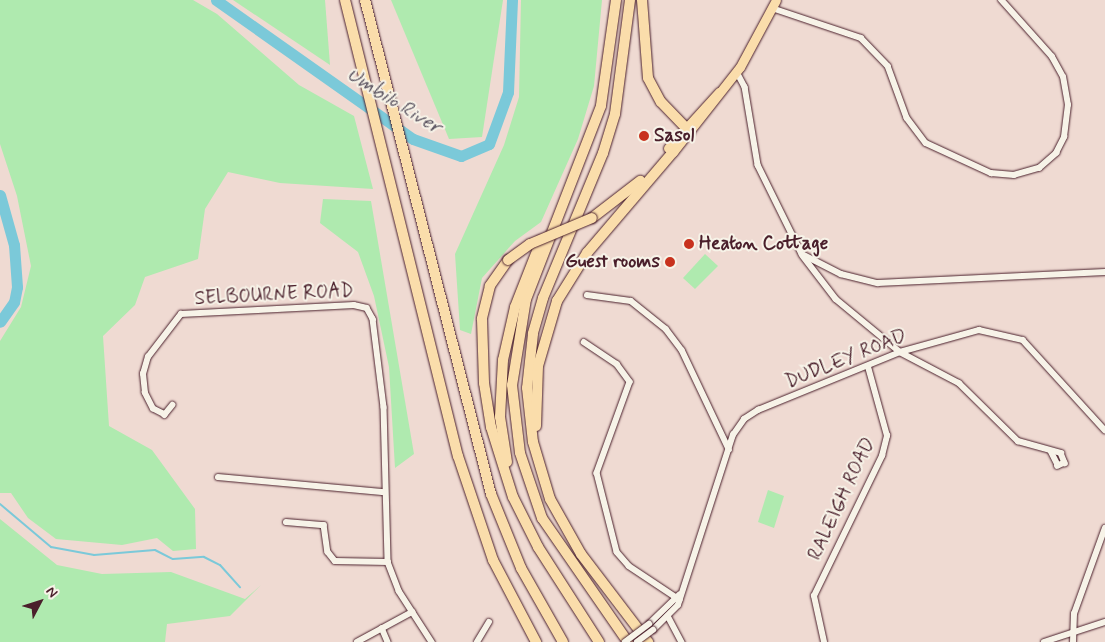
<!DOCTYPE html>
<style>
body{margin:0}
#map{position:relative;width:1105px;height:642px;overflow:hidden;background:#efdad2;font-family:Mynerve,sans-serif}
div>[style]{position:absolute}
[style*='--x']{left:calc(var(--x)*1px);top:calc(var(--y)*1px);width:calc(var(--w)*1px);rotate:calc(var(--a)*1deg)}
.green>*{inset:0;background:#afeaaf}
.stream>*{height:2px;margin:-1px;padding:0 1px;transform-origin:1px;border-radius:1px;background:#7bc9d9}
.river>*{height:11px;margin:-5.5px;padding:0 5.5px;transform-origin:5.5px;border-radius:5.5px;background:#7bc9d9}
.roads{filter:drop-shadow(0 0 1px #4a1f2b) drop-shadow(0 0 1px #4a1f2b)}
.street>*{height:5.5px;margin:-2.75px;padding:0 2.75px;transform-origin:2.75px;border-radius:2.75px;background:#f7f3e8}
.primary>*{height:9px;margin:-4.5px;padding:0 4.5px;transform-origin:4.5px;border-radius:4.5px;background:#faddab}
.highway>*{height:10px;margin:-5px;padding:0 5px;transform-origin:5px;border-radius:5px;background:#faddab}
.bridges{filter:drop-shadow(0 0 1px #4a1f2b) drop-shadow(0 0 1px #4a1f2b)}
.street-bridge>*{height:5.5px;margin:-2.75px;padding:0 2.75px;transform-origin:2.75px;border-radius:2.75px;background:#f7f3e8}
.highway-bridge>*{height:10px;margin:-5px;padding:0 5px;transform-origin:5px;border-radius:5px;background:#faddab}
.dots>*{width:14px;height:14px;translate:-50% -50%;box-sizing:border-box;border:2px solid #f7f3e8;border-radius:50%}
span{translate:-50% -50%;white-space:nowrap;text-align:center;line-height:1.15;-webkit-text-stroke:4px #f7f3e8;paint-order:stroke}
.poi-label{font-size:19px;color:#4a1f2b;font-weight:700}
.left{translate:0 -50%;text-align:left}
.right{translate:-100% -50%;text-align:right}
.street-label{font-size:19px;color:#4a1f2b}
.water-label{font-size:20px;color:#59525f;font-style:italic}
.north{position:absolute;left:15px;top:577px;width:50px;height:50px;-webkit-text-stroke:4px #f7f3e8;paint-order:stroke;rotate:50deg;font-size:14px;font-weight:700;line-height:20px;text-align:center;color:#4a1f2b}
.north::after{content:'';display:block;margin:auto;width:18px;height:22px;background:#4a1f2b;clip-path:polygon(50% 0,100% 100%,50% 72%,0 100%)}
</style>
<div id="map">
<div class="green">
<i style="clip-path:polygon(0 0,193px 0,217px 14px,299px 85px,354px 116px,373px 189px,280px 183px,228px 172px,205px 209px,198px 259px,145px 277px,135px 305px,103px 336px,109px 426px,152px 450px,195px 509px,196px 549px,173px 551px,157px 538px,122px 545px,56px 539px,28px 518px,11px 493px,0 493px,0 341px,21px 307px,31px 266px,17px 196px,0 144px)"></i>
<i style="clip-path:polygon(233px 0,325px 0,330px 65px)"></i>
<i style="clip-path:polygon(391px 0,503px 0,482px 137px,449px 139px)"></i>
<i style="clip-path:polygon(521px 0,602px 0,594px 86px,578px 139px,541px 222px,515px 241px,482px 278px,471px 334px,460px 330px,455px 254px,504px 145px,519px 97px)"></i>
<i style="clip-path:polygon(323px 199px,371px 201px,414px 454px,395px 468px,389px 367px,374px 296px,358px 252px,320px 223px)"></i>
<i style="clip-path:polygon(705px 254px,718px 266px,695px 289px,683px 278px)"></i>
<i style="clip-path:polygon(768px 490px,784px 496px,774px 528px,758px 522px)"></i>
<i style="clip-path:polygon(0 519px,57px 565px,102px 574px,171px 572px,245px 599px,261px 585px,230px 616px,167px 624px,165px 642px,0 642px)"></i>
</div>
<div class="stream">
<i style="--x:0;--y:504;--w:67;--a:40.1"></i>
<i style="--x:51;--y:547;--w:44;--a:10.5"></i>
<i style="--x:94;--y:555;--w:61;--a:-4.7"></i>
<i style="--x:155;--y:550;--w:20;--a:27"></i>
<i style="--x:173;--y:559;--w:31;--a:-4"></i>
<i style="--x:204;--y:557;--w:18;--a:27"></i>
<i style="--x:220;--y:565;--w:30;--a:48"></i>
</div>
<div class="river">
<i style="--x:216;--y:0;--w:241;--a:35.2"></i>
<i style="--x:413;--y:139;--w:51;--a:19.5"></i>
<i style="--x:461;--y:156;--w:30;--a:-23"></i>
<i style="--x:489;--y:144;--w:55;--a:-69.9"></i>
<i style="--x:508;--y:92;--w:92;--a:-87.5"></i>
<i style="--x:0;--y:195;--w:52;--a:74.4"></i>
<i style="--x:14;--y:245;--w:42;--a:85.9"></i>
<i style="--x:17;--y:287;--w:15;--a:101"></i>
<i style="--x:14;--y:302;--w:24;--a:125"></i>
</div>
<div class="roads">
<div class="street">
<i style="--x:772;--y:8;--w:94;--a:18.6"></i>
<i style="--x:861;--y:38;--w:39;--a:46"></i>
<i style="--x:888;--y:66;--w:55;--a:69.9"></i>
<i style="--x:907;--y:118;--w:31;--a:53"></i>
<i style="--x:926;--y:143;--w:72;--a:24.8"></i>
<i style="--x:991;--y:173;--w:23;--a:5"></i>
<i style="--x:1014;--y:175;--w:26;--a:-16"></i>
<i style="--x:1039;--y:168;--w:23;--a:-41"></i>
<i style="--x:1056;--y:153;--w:18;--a:-63"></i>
<i style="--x:1064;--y:137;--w:32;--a:-83"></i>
<i style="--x:1068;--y:105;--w:28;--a:-100"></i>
<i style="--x:1063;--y:77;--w:23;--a:-119"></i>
<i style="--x:1052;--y:57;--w:76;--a:-131.8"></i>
<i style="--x:737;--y:72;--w:17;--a:62"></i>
<i style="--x:745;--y:87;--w:79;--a:80.5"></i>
<i style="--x:758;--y:165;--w:99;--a:63.7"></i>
<i style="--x:802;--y:254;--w:44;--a:27.1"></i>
<i style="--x:841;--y:274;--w:38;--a:14"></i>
<i style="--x:878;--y:283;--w:227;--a:-2.8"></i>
<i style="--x:803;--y:256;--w:54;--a:52.5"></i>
<i style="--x:836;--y:299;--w:83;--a:39.6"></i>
<i style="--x:900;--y:352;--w:67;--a:27.7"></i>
<i style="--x:959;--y:383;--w:83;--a:44.5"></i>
<i style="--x:1018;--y:441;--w:45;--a:15.6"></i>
<i style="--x:1061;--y:453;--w:11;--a:68"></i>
<i style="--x:1065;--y:463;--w:8;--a:157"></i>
<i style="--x:1058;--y:466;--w:16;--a:-117"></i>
<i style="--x:587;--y:295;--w:44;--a:7.8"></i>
<i style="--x:631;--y:301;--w:45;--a:38.7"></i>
<i style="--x:666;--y:329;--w:26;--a:53"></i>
<i style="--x:682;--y:350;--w:110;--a:64.6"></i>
<i style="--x:584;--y:342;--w:40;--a:34"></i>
<i style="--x:617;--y:364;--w:22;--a:54"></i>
<i style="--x:630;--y:382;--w:97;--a:109.9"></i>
<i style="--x:597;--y:473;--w:81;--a:75.8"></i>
<i style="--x:617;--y:552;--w:18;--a:49"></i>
<i style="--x:629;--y:566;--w:61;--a:33.7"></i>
<i style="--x:173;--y:405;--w:13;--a:129"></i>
<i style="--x:165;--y:415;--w:13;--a:-153"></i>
<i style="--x:153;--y:409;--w:18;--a:-117"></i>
<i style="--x:145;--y:393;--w:19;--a:-96"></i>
<i style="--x:143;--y:374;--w:18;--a:-74"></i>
<i style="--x:148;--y:357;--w:54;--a:-52.5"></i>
<i style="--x:181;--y:314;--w:173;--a:-3"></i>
<i style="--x:354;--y:305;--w:13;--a:13"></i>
<i style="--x:367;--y:308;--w:13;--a:61"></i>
<i style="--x:373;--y:319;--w:89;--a:82.9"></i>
<i style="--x:384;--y:407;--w:155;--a:88.5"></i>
<i style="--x:388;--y:562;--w:31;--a:69"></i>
<i style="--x:399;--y:591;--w:61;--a:57.1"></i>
<i style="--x:218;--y:477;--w:167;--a:5.2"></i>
<i style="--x:286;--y:522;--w:38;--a:5"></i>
<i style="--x:324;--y:525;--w:27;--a:82"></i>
<i style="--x:328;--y:552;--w:11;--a:52"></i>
<i style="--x:335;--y:561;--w:53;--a:1.1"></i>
<i style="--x:668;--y:616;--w:30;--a:62"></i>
<i style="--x:649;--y:624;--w:42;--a:-44"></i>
<i style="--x:382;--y:628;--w:15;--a:67"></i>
<i style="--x:653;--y:630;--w:35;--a:-45"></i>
<i style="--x:678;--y:605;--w:179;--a:-72.1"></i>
<i style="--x:733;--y:435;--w:19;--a:-55"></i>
<i style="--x:744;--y:419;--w:17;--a:-33"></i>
<i style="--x:758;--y:410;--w:153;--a:-22.2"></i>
<i style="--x:900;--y:352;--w:82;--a:-15.6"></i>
<i style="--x:979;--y:330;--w:45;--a:12.8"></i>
<i style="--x:1023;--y:340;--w:122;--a:47.7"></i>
<i style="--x:357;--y:642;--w:63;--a:-28.6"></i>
<i style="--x:477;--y:642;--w:23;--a:-59"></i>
<i style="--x:824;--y:642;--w:47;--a:-102.3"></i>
<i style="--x:814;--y:596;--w:156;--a:-64.1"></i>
<i style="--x:882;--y:456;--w:21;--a:-76"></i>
<i style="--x:887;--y:436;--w:72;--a:-105.4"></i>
<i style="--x:1044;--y:642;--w:64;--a:-18.2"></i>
<i style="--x:1073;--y:642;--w:28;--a:-88"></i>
<i style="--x:1074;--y:614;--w:91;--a:-70.2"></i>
</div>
<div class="primary">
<i style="--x:668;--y:148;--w:76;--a:-47.7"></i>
<i style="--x:673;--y:152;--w:108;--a:-51.8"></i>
<i style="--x:740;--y:67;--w:76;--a:-61.8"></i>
</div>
<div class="highway">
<i style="--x:345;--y:0;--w:470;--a:76.1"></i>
<i style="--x:458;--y:456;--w:110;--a:71.4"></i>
<i style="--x:493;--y:560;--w:93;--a:62.3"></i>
<i style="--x:365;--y:0;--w:510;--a:75.69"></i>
<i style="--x:491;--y:494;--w:80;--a:67.9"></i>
<i style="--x:521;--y:568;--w:85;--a:60.4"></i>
<i style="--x:616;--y:0;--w:107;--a:98.1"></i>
<i style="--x:601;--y:106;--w:207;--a:111.2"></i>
<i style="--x:526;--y:299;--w:87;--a:99.2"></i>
<i style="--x:512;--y:385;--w:68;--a:83.3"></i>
<i style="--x:520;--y:453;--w:69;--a:71.3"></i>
<i style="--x:542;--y:518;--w:151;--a:55.3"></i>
<i style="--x:630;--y:0;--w:115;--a:97.5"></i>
<i style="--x:615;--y:114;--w:41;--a:107.1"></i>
<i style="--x:603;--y:153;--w:157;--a:112.5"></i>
<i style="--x:543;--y:298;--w:37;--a:106"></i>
<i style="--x:533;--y:334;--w:54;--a:96.3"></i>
<i style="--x:527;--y:388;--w:54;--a:83.7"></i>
<i style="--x:533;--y:442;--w:59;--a:73.4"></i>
<i style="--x:550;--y:499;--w:63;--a:60.6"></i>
<i style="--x:581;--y:554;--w:111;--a:52.7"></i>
<i style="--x:642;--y:0;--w:78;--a:85.6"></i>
<i style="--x:648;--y:78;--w:27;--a:62"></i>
<i style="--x:661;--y:102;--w:42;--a:46"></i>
<i style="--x:592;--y:218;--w:61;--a:-37.6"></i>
<i style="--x:508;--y:260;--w:32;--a:125"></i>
<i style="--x:490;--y:286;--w:34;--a:104"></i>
<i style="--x:482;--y:319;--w:64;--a:88.2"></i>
<i style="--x:484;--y:383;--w:45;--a:81"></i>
<i style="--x:491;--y:427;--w:73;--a:72.6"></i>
<i style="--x:513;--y:497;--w:56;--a:63.4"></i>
<i style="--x:538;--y:547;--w:113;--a:57.3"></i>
<i style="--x:536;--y:426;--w:60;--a:-88.1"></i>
<i style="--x:538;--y:366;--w:68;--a:-73.7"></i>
<i style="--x:557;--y:301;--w:57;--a:-58"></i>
<i style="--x:587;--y:253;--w:133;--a:-49.6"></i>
<i style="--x:507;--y:462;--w:46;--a:-98.8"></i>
<i style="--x:500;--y:417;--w:57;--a:-87"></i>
<i style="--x:503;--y:360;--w:54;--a:-77.2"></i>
<i style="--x:515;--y:307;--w:71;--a:-68.5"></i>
</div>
</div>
<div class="bridges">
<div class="street-bridge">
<i style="--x:625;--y:642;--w:30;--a:-37"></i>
<i style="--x:637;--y:642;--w:20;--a:-37"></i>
</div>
<div class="highway-bridge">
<i style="--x:508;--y:260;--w:27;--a:-36"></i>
<i style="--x:530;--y:244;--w:67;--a:-22.8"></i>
</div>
</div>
<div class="dots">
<i style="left:644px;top:136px;background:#c8321e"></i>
<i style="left:689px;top:244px;background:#c8321e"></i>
<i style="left:670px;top:262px;background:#c8321e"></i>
</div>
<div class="poi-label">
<span class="left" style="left:654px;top:136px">Sasol</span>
<span class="left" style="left:699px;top:244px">Heaton Cottage</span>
<span class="right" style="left:660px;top:262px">Guest rooms</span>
</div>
<div class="street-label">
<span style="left:274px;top:295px;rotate:-3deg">SELBOURNE ROAD</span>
<span style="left:846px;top:359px;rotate:-22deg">DUDLEY ROAD</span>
<span style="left:842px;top:499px;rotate:-65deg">RALEIGH ROAD</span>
</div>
<div class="water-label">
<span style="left:394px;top:101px;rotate:32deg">Umbilo River</span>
</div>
<div class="north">N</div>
</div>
